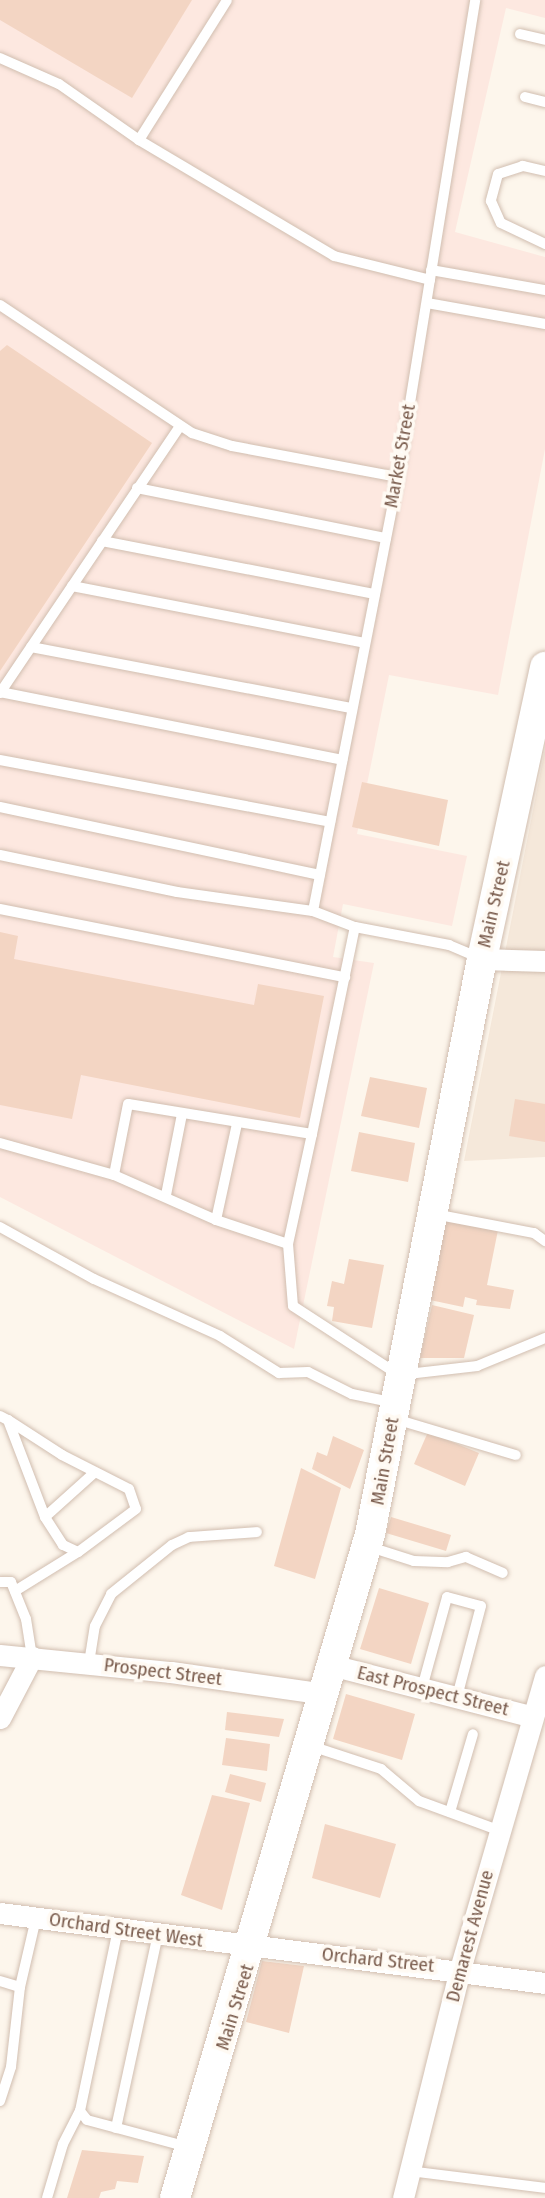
<!DOCTYPE html>
<style>
body{margin:0}
#map{position:relative;width:545px;height:2198px;overflow:hidden;background:#fdf6ec;font-family:"Fira Sans Condensed",sans-serif}
div>[style]{position:absolute}
[style*='--x']{left:calc(var(--x)*1px);top:calc(var(--y)*1px);width:calc(var(--w)*1px);rotate:calc(var(--a)*1deg)}
.residential>*{inset:0;background:#f5e8da}
.commercial>*{inset:0;background:#fde8e0}
.building>*{inset:0;background:#f3d5c3}
.roads{filter:drop-shadow(0 0 2px #d1beb0) drop-shadow(0 0 2px #d1beb0)}
.lane>*{height:10px;margin:-5px;padding:0 5px;transform-origin:5px;border-radius:5px;background:#fff}
.street>*{height:21px;margin:-10.5px;padding:0 10.5px;transform-origin:10.5px;border-radius:10.5px;background:#fff}
.secondary>*{height:30px;margin:-15px;padding:0 15px;transform-origin:15px;border-radius:15px;background:#fff}
span{translate:-50% -50%;white-space:nowrap;text-align:center;line-height:1.15;-webkit-text-stroke:7px #fffaf3;paint-order:stroke}
.street-label{font-size:19px;color:#7a5c4d}
</style>
<div id="map">
<div class="residential">
<i style="clip-path:polygon(545px 749px,545px 1157px,464px 1161px)"></i>
</div>
<div class="commercial">
<i style="clip-path:polygon(0 0,545px 0,545px 18px,506px 8px,455px 232px,545px 257px,545px 449px,498px 695px,389px 675px,357px 834px,467px 856px,452px 926px,343px 904px,333px 957px,374px 963px,294px 1349px,0 1197px)"></i>
</div>
<div class="building">
<i style="clip-path:polygon(0 0,192px 0,132px 98px,0 20px)"></i>
<i style="clip-path:polygon(7px 345px,152px 443px,0 671px,0 351px)"></i>
<i style="clip-path:polygon(362px 782px,448px 800px,439px 846px,352px 827px)"></i>
<i style="clip-path:polygon(0 932px,18px 936px,14px 959px,254px 1005px,258px 984px,324px 996px,300px 1118px,81px 1075px,72px 1119px,0 1105px)"></i>
<i style="clip-path:polygon(370px 1077px,427px 1088px,419px 1128px,361px 1116px)"></i>
<i style="clip-path:polygon(515px 1099px,545px 1104px,545px 1142px,509px 1136px)"></i>
<i style="clip-path:polygon(359px 1132px,415px 1143px,408px 1182px,351px 1171px)"></i>
<i style="clip-path:polygon(446px 1220px,498px 1230px,487px 1285px,514px 1290px,510px 1309px,476px 1305px,477px 1300px,465px 1297px,463px 1307px,430px 1300px)"></i>
<i style="clip-path:polygon(349px 1259px,384px 1265px,372px 1328px,332px 1321px,334px 1307px,327px 1306px,332px 1281px,344px 1284px)"></i>
<i style="clip-path:polygon(432px 1305px,474px 1315px,464px 1358px,420px 1358px)"></i>
<i style="clip-path:polygon(428px 1432px,479px 1453px,465px 1486px,414px 1464px)"></i>
<i style="clip-path:polygon(333px 1436px,364px 1450px,350px 1489px,312px 1469px,317px 1452px,327px 1456px)"></i>
<i style="clip-path:polygon(301px 1468px,341px 1488px,315px 1579px,274px 1566px)"></i>
<i style="clip-path:polygon(391px 1517px,451px 1535px,446px 1551px,386px 1533px)"></i>
<i style="clip-path:polygon(379px 1588px,429px 1603px,411px 1664px,360px 1649px)"></i>
<i style="clip-path:polygon(346px 1694px,415px 1714px,402px 1760px,333px 1739px)"></i>
<i style="clip-path:polygon(227px 1712px,284px 1719px,279px 1737px,225px 1730px)"></i>
<i style="clip-path:polygon(226px 1738px,270px 1744px,267px 1771px,222px 1765px)"></i>
<i style="clip-path:polygon(230px 1774px,266px 1783px,261px 1802px,225px 1792px)"></i>
<i style="clip-path:polygon(212px 1795px,250px 1803px,222px 1910px,181px 1895px)"></i>
<i style="clip-path:polygon(325px 1824px,396px 1844px,380px 1898px,312px 1878px)"></i>
<i style="clip-path:polygon(262px 1961px,304px 1966px,289px 2033px,246px 2022px)"></i>
<i style="clip-path:polygon(82px 2150px,144px 2156px,138px 2183px,117px 2181px,115px 2189px,101px 2192px,99px 2198px,67px 2198px)"></i>
</div>
<div class="roads">
<div class="lane">
<i style="--x:520;--y:34;--w:26;--a:13"></i>
<i style="--x:0;--y:58;--w:64;--a:23.8"></i>
<i style="--x:59;--y:84;--w:98;--a:35"></i>
<i style="--x:139;--y:140;--w:227;--a:30.7"></i>
<i style="--x:334;--y:256;--w:99;--a:14"></i>
<i style="--x:525;--y:97;--w:21;--a:14"></i>
<i style="--x:139;--y:140;--w:165;--a:-57.8"></i>
<i style="--x:545;--y:171;--w:23;--a:-167"></i>
<i style="--x:523;--y:166;--w:26;--a:162"></i>
<i style="--x:498;--y:174;--w:28;--a:105"></i>
<i style="--x:491;--y:201;--w:24;--a:66"></i>
<i style="--x:501;--y:223;--w:49;--a:25.5"></i>
<i style="--x:431;--y:270;--w:116;--a:10"></i>
<i style="--x:427;--y:303;--w:120;--a:10.1"></i>
<i style="--x:0;--y:305;--w:231;--a:33.7"></i>
<i style="--x:192;--y:433;--w:42;--a:18"></i>
<i style="--x:232;--y:446;--w:169;--a:10.6"></i>
<i style="--x:137;--y:488;--w:254;--a:11.4"></i>
<i style="--x:102;--y:541;--w:278;--a:11"></i>
<i style="--x:72;--y:586;--w:298;--a:11"></i>
<i style="--x:31;--y:647;--w:327;--a:10.8"></i>
<i style="--x:0;--y:692;--w:349;--a:11.2"></i>
<i style="--x:0;--y:693;--w:322;--a:-56"></i>
<i style="--x:0;--y:760;--w:336;--a:10.6"></i>
<i style="--x:0;--y:807;--w:327;--a:12"></i>
<i style="--x:0;--y:855;--w:181;--a:11.8"></i>
<i style="--x:177;--y:892;--w:137;--a:8"></i>
<i style="--x:313;--y:911;--w:45;--a:20.9"></i>
<i style="--x:355;--y:927;--w:96;--a:10.8"></i>
<i style="--x:449;--y:945;--w:33;--a:23"></i>
<i style="--x:0;--y:909;--w:352;--a:11.2"></i>
<i style="--x:313;--y:911;--w:442;--a:-78.9"></i>
<i style="--x:398;--y:477;--w:483;--a:-80.8"></i>
<i style="--x:312;--y:1134;--w:186;--a:-170.7"></i>
<i style="--x:128;--y:1104;--w:72;--a:101.2"></i>
<i style="--x:114;--y:1175;--w:111;--a:23.8"></i>
<i style="--x:216;--y:1220;--w:76;--a:18.4"></i>
<i style="--x:288;--y:1244;--w:113;--a:-77.7"></i>
<i style="--x:312;--y:1134;--w:211;--a:-78.3"></i>
<i style="--x:0;--y:1143;--w:118;--a:15.7"></i>
<i style="--x:166;--y:1195;--w:83;--a:-78.8"></i>
<i style="--x:434;--y:1214;--w:102;--a:10.8"></i>
<i style="--x:534;--y:1233;--w:14;--a:36"></i>
<i style="--x:216;--y:1220;--w:98;--a:-77.7"></i>
<i style="--x:0;--y:1227;--w:107;--a:29"></i>
<i style="--x:94;--y:1279;--w:138;--a:24.3"></i>
<i style="--x:220;--y:1336;--w:70;--a:32.1"></i>
<i style="--x:279;--y:1373;--w:29;--a:-2"></i>
<i style="--x:308;--y:1372;--w:49;--a:26.6"></i>
<i style="--x:352;--y:1394;--w:44;--a:11.8"></i>
<i style="--x:288;--y:1244;--w:62;--a:85.4"></i>
<i style="--x:293;--y:1306;--w:126;--a:33.1"></i>
<i style="--x:399;--y:1375;--w:79;--a:-6.6"></i>
<i style="--x:477;--y:1366;--w:74;--a:-22.4"></i>
<i style="--x:0;--y:1416;--w:9;--a:27"></i>
<i style="--x:8;--y:1420;--w:64;--a:32.9"></i>
<i style="--x:62;--y:1455;--w:75;--a:26.9"></i>
<i style="--x:129;--y:1489;--w:21;--a:71"></i>
<i style="--x:136;--y:1509;--w:72;--a:143.4"></i>
<i style="--x:78;--y:1552;--w:17;--a:-155"></i>
<i style="--x:63;--y:1545;--w:33;--a:-123"></i>
<i style="--x:45;--y:1517;--w:104;--a:-110.9"></i>
<i style="--x:395;--y:1419;--w:126;--a:16.6"></i>
<i style="--x:45;--y:1517;--w:67;--a:-42"></i>
<i style="--x:370;--y:1547;--w:46;--a:17.7"></i>
<i style="--x:414;--y:1561;--w:34;--a:2"></i>
<i style="--x:448;--y:1562;--w:19;--a:-16"></i>
<i style="--x:466;--y:1557;--w:40;--a:23.4"></i>
<i style="--x:0;--y:1582;--w:11;--a:0"></i>
<i style="--x:11;--y:1582;--w:40;--a:68"></i>
<i style="--x:26;--y:1619;--w:38;--a:81"></i>
<i style="--x:15;--y:1591;--w:74;--a:-31.8"></i>
<i style="--x:89;--y:1663;--w:37;--a:-81"></i>
<i style="--x:95;--y:1626;--w:36;--a:-63"></i>
<i style="--x:111;--y:1594;--w:78;--a:-38.8"></i>
<i style="--x:172;--y:1545;--w:19;--a:-25"></i>
<i style="--x:189;--y:1537;--w:68;--a:-4.2"></i>
<i style="--x:422;--y:1688;--w:94;--a:-74.6"></i>
<i style="--x:447;--y:1597;--w:35;--a:15"></i>
<i style="--x:481;--y:1606;--w:94;--a:104.8"></i>
<i style="--x:311;--y:1746;--w:74;--a:18.2"></i>
<i style="--x:381;--y:1769;--w:50;--a:40.1"></i>
<i style="--x:419;--y:1801;--w:84;--a:20.2"></i>
<i style="--x:450;--y:1812;--w:81;--a:-73.6"></i>
<i style="--x:118;--y:1929;--w:186;--a:101.8"></i>
<i style="--x:80;--y:2111;--w:11;--a:52"></i>
<i style="--x:87;--y:2120;--w:105;--a:15"></i>
<i style="--x:0;--y:1981;--w:21;--a:17"></i>
<i style="--x:20;--y:1987;--w:71;--a:-76.9"></i>
<i style="--x:0;--y:2101;--w:36;--a:-72"></i>
<i style="--x:11;--y:2067;--w:81;--a:-83.6"></i>
<i style="--x:116;--y:2128;--w:198;--a:-77.8"></i>
<i style="--x:409;--y:2171;--w:137;--a:7.1"></i>
<i style="--x:47;--y:2198;--w:56;--a:-73.5"></i>
<i style="--x:63;--y:2144;--w:37;--a:-63"></i>
</div>
<div class="street">
<i style="--x:482;--y:959;--w:63;--a:1.8"></i>
<i style="--x:0;--y:1655;--w:172;--a:5.7"></i>
<i style="--x:171;--y:1672;--w:157;--a:8.1"></i>
<i style="--x:335;--y:1666;--w:201;--a:14.4"></i>
<i style="--x:0;--y:1718;--w:69;--a:-62.3"></i>
<i style="--x:0;--y:1913;--w:549;--a:7.32"></i>
<i style="--x:403;--y:2198;--w:236;--a:-76"></i>
<i style="--x:460;--y:1969;--w:305;--a:-73.8"></i>
</div>
<div class="secondary">
<i style="--x:175;--y:2198;--w:692;--a:-73.63"></i>
<i style="--x:370;--y:1534;--w:586;--a:-78.98"></i>
<i style="--x:482;--y:959;--w:299;--a:-77.8"></i>
</div>
</div>
<div class="street-label">
<span style="left:400px;top:456px;rotate:-80deg">Market Street</span>
<span style="left:494px;top:904px;rotate:-77deg">Main Street</span>
<span style="left:385px;top:1461px;rotate:-80deg">Main Street</span>
<span style="left:163px;top:1672px;rotate:7deg">Prospect Street</span>
<span style="left:433px;top:1691px;rotate:14deg">East Prospect Street</span>
<span style="left:126px;top:1930px;rotate:8deg">Orchard Street West</span>
<span style="left:470px;top:1936px;rotate:-75deg">Demarest Avenue</span>
<span style="left:378px;top:1960px;rotate:6deg">Orchard Street</span>
<span style="left:235px;top:2007px;rotate:-73deg">Main Street</span>
</div>
</div>
